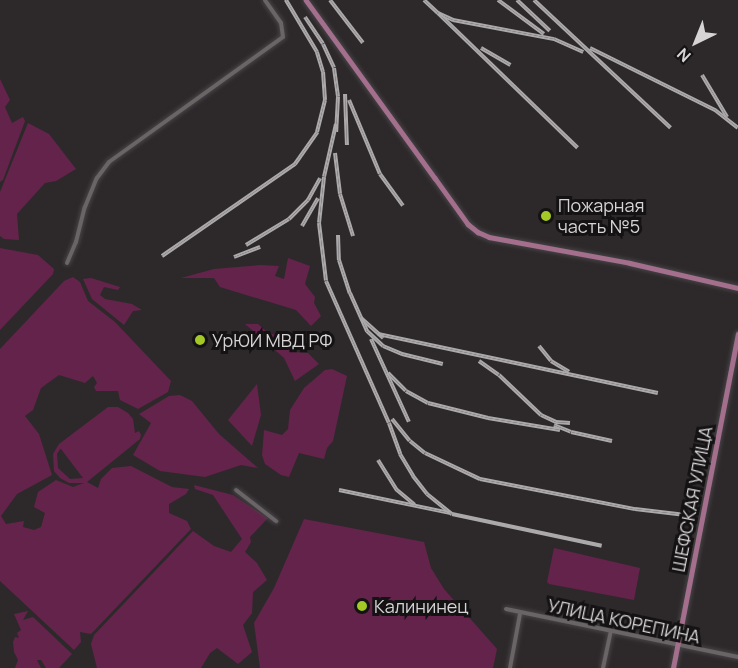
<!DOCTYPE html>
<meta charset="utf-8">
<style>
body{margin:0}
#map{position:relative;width:738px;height:668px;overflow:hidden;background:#2d292b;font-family:Manrope,sans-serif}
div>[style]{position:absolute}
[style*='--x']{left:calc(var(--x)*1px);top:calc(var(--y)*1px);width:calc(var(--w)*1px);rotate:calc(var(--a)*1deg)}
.green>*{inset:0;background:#64234b}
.roads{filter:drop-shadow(0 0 2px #484446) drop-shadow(0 0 2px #484446)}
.minor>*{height:4px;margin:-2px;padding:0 2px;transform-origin:2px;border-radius:2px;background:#696466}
.major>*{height:4.5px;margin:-2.25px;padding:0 2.25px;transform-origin:2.25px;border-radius:2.25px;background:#a46f8d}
.rail>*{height:4px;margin-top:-2px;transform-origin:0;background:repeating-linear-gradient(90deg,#141213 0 4.5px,#aca9ab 0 9px);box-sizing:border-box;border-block:2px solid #aca9ab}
.dots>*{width:16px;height:16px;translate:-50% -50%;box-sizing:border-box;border:3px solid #141213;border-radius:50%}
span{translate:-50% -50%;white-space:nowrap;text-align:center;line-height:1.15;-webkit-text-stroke:6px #141213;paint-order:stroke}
.poi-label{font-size:18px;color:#d7d4d6}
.left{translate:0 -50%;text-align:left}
.street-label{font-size:18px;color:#d7d4d6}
.north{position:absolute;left:666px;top:12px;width:60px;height:60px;-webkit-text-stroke:4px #141213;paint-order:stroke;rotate:223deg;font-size:16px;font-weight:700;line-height:24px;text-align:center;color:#d7d4d6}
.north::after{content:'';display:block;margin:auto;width:21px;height:27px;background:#d7d4d6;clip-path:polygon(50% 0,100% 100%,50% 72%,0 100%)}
</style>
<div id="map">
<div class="green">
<i style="clip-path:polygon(0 79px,10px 100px,5px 107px,12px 123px,23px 117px,25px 121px,3px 180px,0 182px)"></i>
<i style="clip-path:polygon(28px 123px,49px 134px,76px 169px,56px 181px,45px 183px,17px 214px,19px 240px,4px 239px,0 236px,0 192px)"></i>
<i style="clip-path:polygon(0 248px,38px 255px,54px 269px,53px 274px,0 330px)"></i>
<i style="clip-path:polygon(288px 258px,310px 266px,305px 284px,315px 297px,314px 303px,321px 316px,311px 326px,296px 310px,220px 287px,214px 278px,181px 278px,214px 269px,261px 265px,279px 266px,275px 276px,284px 279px)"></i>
<i style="clip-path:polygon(evenodd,73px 277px,80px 282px,88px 301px,115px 322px,171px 381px,168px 392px,138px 409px,120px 400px,118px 391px,96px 391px,94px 387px,97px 383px,93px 376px,85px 383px,59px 375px,41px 388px,33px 410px,25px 416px,39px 434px,52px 475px,17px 494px,1px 516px,6px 524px,24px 521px,23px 527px,34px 530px,41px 527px,45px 513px,34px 507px,38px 492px,56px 480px,73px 487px,84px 483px,69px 483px,60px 478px,54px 471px,53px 454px,59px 444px,108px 407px,118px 407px,128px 413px,133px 419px,135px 433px,139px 431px,141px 435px,140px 439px,87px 482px,98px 488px,101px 479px,112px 468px,131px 466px,172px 487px,189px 489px,186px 494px,169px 504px,169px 513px,187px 521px,191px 529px,91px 634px,80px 632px,81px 642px,74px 650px,0 581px,0 349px,64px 281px,73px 277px,60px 449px,61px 449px,83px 478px,70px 479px,58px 468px,57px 454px,60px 449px)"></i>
<i style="clip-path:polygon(91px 278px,120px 287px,118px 290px,104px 287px,100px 295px,105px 299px,132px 304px,142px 310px,133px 311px,124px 325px,92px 299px,83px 279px)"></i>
<i style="clip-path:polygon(245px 324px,258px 324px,267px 332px,297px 343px,295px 352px,308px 353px,319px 364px,295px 381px,284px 358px)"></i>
<i style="clip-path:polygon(332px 369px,347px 376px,333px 441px,327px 448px,324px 459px,299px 453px,289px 477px,281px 475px,265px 464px,262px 455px,264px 430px,282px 435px,288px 429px,290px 410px,304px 388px,325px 370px)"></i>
<i style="clip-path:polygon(257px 384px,261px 415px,252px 446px,228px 420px)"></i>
<i style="clip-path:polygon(180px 395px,192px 401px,219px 434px,258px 468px,241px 465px,205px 477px,160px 471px,133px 455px,151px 423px,139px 414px,169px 396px)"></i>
<i style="clip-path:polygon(194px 485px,233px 495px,268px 518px,250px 537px,251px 542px,245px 552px,257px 563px,267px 580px,253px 592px,252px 613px,243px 625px,252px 652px,238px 664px,217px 648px,210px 653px,201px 668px,97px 668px,91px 644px,94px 635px,193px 531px,214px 546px,231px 552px,242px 539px,213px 495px,195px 489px)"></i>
<i style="clip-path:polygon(304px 519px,424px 542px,431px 568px,444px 589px,497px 649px,493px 668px,260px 668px,254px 623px,274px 588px)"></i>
<i style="clip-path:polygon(554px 548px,640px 568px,634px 600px,549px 584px,547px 582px)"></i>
<i style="clip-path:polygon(28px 611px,23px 620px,33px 617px,72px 654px,59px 668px,46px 668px,41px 660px,37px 660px,41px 668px,15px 668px,18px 660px,14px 652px,13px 642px,15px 637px,19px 638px,17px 633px,21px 630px,14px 614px)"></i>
</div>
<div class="roads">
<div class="minor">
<i style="--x:67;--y:263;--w:23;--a:-67"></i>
<i style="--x:76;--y:242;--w:36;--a:-76"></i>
<i style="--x:85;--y:207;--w:31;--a:-68"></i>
<i style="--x:97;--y:178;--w:20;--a:-53"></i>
<i style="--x:109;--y:162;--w:214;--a:-35.7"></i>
<i style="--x:283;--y:37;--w:14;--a:-98"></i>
<i style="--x:281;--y:23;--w:28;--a:-125"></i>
<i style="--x:236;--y:490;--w:51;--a:37.8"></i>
<i style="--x:506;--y:609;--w:237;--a:11.7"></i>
<i style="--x:510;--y:668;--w:55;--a:-79.5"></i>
<i style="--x:603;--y:668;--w:38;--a:-78"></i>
</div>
<div class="major">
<i style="--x:306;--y:0;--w:220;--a:54.1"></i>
<i style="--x:435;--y:178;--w:57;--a:54.3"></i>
<i style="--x:468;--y:224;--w:13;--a:39"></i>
<i style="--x:478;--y:232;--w:12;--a:24"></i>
<i style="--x:489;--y:237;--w:143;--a:10.4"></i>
<i style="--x:630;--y:263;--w:111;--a:13"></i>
<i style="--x:673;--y:668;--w:340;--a:-79"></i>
</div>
</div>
<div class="rail">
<i style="--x:330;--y:0;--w:54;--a:52.5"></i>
<i style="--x:424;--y:0;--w:19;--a:43"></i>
<i style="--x:438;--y:13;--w:17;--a:25"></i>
<i style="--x:453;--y:20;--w:103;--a:10.7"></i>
<i style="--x:554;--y:39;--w:32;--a:24"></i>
<i style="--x:498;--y:0;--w:57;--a:36.5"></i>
<i style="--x:517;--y:0;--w:45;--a:43.2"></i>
<i style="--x:534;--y:0;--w:187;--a:43.1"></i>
<i style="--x:438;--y:13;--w:194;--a:44"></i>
<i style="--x:305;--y:17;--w:32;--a:56"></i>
<i style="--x:323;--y:44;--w:26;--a:65"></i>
<i style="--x:334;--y:68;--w:29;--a:82"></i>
<i style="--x:338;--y:97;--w:35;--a:93"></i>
<i style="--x:481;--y:48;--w:34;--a:30"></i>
<i style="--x:590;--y:48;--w:140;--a:26.4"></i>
<i style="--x:715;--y:110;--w:29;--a:38"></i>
<i style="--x:702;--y:75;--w:49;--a:59.2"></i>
<i style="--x:345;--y:94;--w:51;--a:87.8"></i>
<i style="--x:349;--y:100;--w:80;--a:67.3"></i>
<i style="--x:380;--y:174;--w:39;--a:54"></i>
<i style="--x:336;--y:124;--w:54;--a:102.8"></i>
<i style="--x:324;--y:177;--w:46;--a:96.2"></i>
<i style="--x:319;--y:223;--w:58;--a:83.1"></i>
<i style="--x:326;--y:281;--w:155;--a:66.1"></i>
<i style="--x:389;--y:423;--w:33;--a:70"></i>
<i style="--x:400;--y:454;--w:26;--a:59"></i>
<i style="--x:413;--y:476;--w:23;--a:52"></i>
<i style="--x:427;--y:494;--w:32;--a:39"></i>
<i style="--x:452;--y:514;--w:153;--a:12"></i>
<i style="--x:335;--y:153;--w:41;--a:83"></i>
<i style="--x:340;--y:194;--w:44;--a:72.8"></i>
<i style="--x:302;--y:226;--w:32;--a:-60"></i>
<i style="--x:338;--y:235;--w:25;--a:88"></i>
<i style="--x:339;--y:260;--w:35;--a:72"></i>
<i style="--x:350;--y:293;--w:42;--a:65.9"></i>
<i style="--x:367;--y:331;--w:22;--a:43"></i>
<i style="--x:383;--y:346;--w:21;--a:23"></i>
<i style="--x:402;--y:354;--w:42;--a:13.7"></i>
<i style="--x:246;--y:245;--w:50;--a:-31.2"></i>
<i style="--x:289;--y:219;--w:27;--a:-45"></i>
<i style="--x:308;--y:200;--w:25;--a:-61"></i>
<i style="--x:162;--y:256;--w:162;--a:-34.7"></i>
<i style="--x:295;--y:164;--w:39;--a:-55"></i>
<i style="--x:317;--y:132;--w:33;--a:-76"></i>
<i style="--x:325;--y:100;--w:28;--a:-94"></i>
<i style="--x:323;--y:72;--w:21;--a:-107"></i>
<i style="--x:317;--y:52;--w:61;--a:-120.8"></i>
<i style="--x:234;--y:257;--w:28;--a:-21"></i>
<i style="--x:361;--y:318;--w:30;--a:42"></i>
<i style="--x:378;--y:334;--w:286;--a:11.9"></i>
<i style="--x:371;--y:339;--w:91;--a:65.4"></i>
<i style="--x:539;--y:346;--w:19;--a:51"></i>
<i style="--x:551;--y:361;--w:21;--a:31"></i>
<i style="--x:479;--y:361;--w:24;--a:35"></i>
<i style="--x:499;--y:375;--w:58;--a:43.6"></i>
<i style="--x:541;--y:415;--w:17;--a:25"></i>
<i style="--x:556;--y:422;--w:14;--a:4"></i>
<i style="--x:388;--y:373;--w:25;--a:45"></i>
<i style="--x:406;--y:391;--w:25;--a:29"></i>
<i style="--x:428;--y:403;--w:62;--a:14"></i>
<i style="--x:488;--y:418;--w:73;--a:9.5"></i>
<i style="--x:392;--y:419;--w:28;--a:51"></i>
<i style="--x:410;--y:441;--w:19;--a:39"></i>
<i style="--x:425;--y:453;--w:61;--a:25.3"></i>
<i style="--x:480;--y:479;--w:158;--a:11"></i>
<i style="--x:635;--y:509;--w:51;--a:6.7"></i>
<i style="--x:554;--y:425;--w:18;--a:22"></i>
<i style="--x:571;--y:432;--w:42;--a:12.4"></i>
<i style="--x:378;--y:460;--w:36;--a:58"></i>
<i style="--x:397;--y:490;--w:23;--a:40"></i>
<i style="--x:339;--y:490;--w:113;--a:11.7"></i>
</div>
<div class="dots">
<i style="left:546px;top:216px;background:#a4c825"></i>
<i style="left:200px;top:340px;background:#a4c825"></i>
<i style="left:362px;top:606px;background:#a4c825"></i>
</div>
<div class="poi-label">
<span class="left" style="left:558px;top:216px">Пожарная<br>часть №5</span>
<span class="left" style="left:212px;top:340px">УрЮИ МВД РФ</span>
<span class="left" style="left:374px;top:606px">Калининец</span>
</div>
<div class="street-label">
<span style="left:692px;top:499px;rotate:-79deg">ШЕФСКАЯ УЛИЦА</span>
<span style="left:624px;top:621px;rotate:12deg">УЛИЦА КОРЕПИНА</span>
</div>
<div class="north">N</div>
</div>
